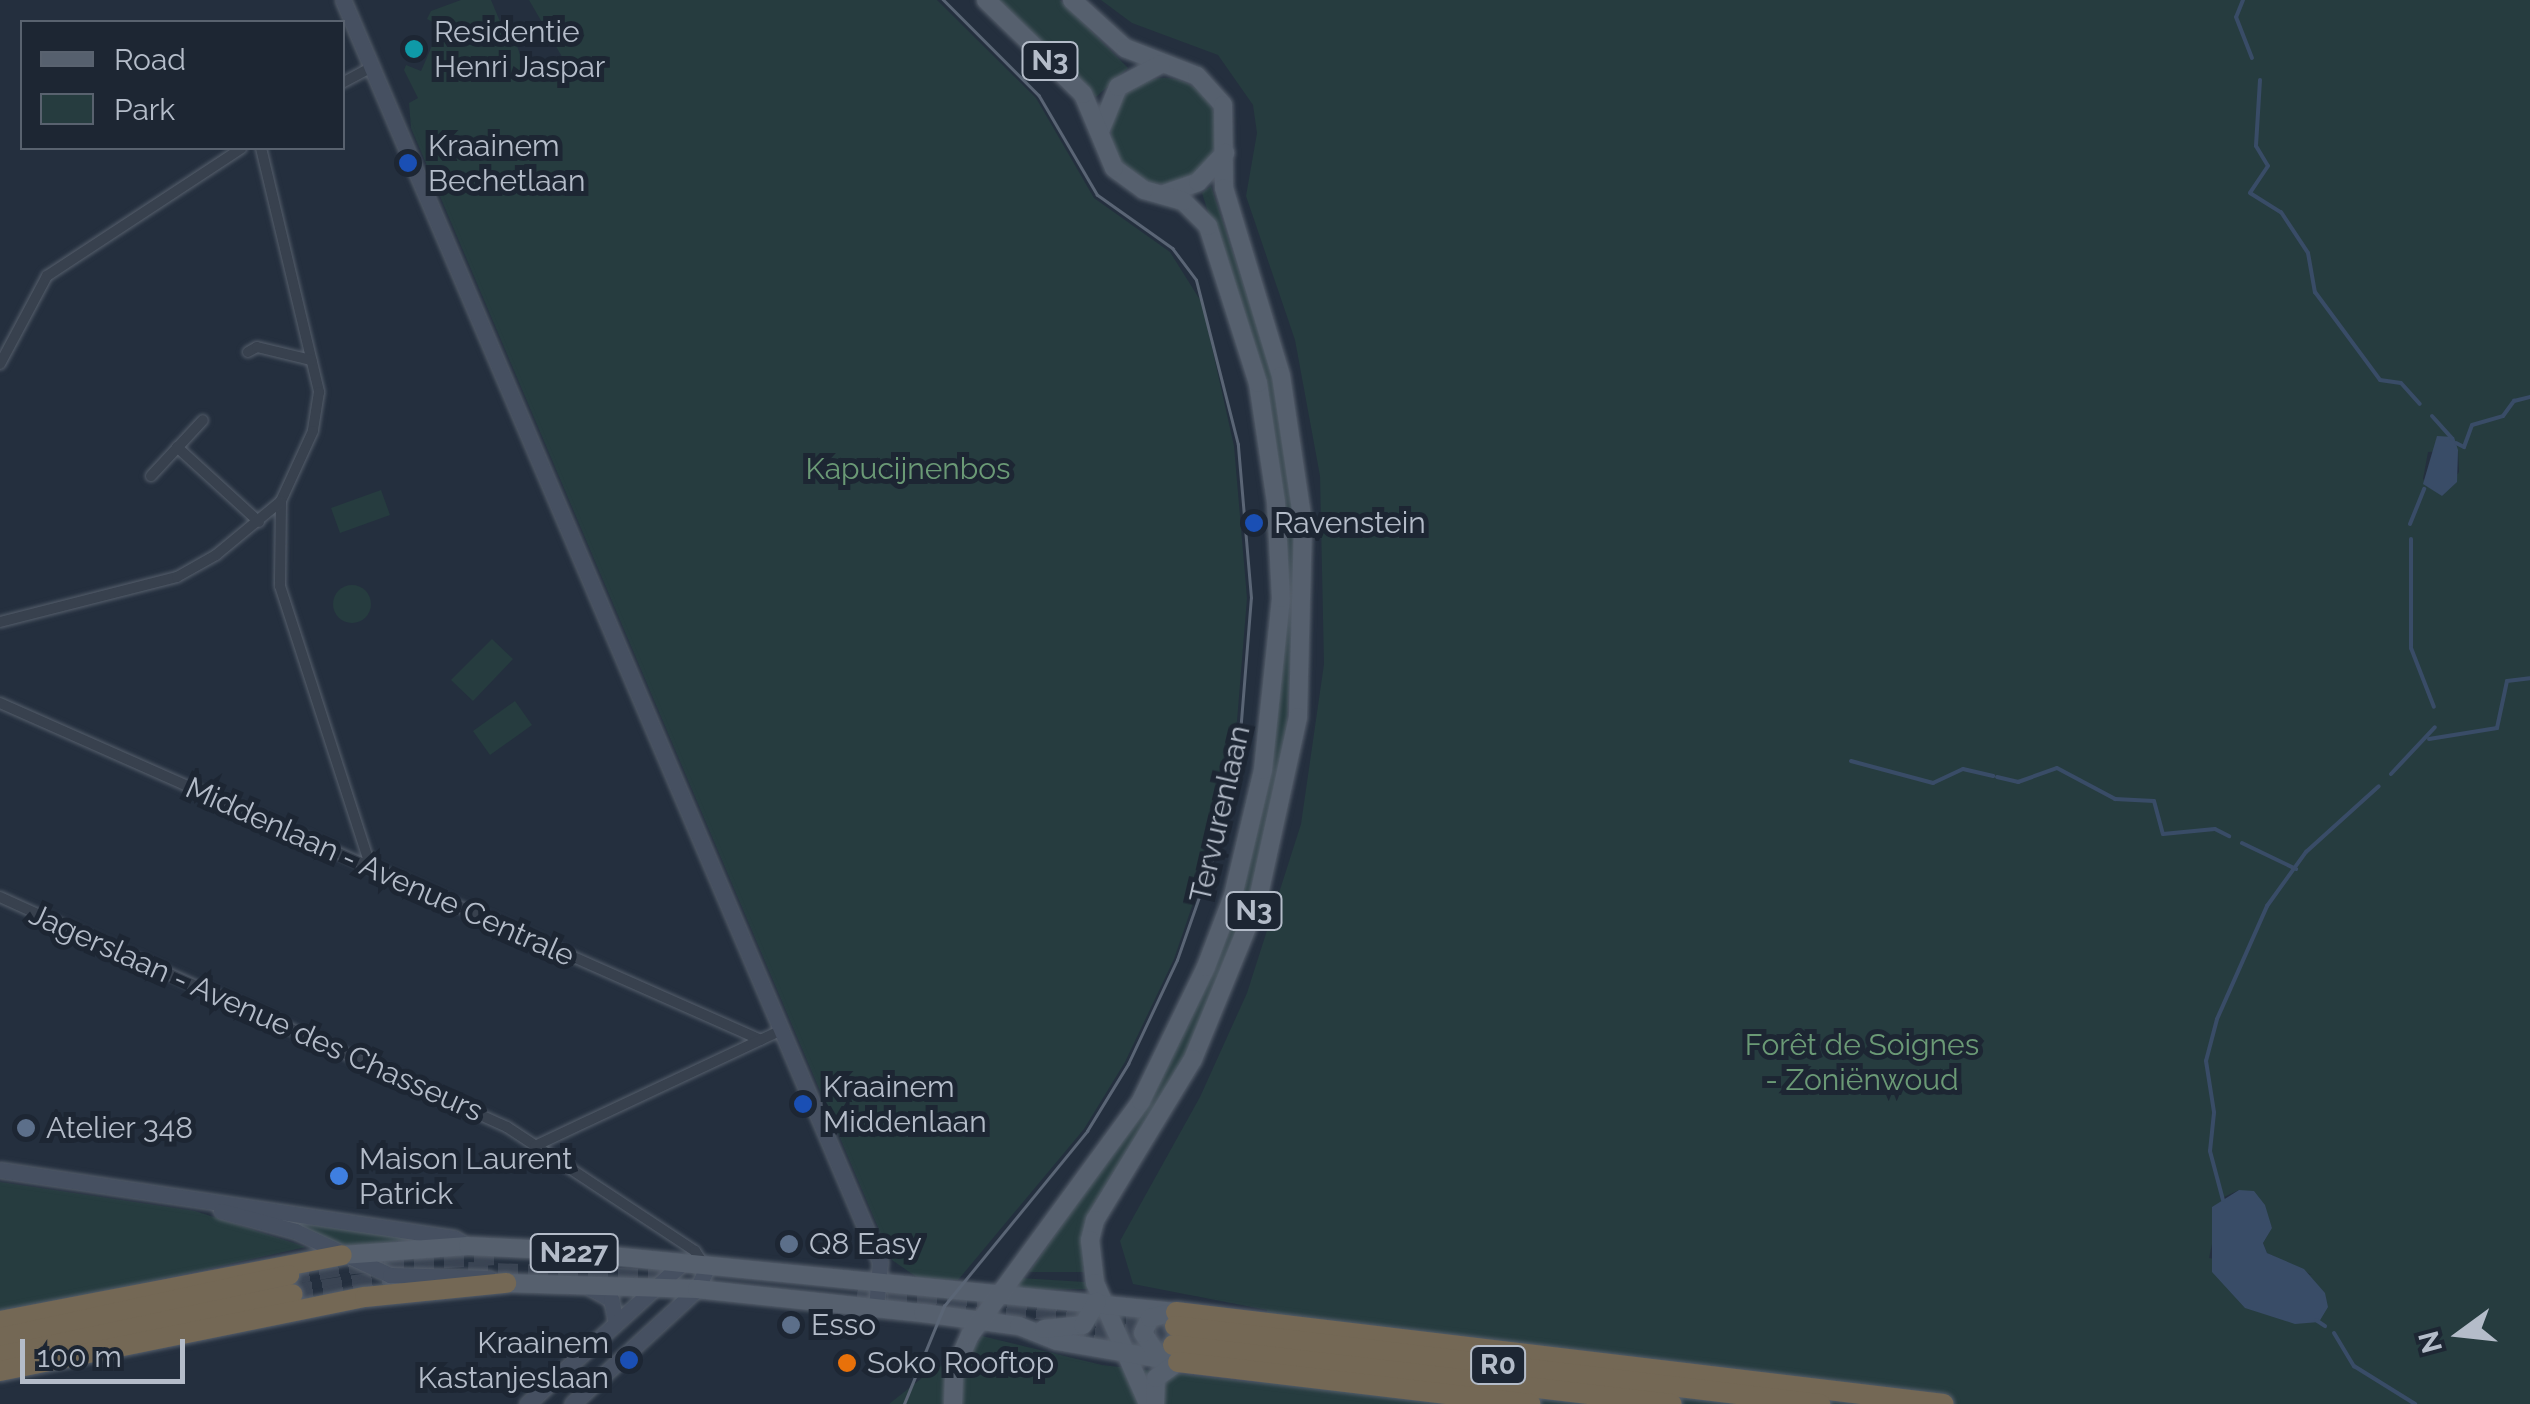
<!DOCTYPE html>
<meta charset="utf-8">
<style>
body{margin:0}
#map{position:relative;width:2530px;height:1404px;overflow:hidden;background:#242f3e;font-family:Raleway,sans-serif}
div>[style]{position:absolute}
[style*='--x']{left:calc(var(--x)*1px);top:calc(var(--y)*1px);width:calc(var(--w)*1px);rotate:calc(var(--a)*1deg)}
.green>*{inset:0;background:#263c3f}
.round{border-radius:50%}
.water>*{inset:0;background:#394c67}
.stream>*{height:4px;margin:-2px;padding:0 2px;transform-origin:2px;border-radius:2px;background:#394c67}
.highway-tunnel>*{height:20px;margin-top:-10px;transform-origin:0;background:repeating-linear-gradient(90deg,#3a4453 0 20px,transparent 0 30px)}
.roads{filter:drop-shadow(0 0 2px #565f6c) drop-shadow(0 0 2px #565f6c)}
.street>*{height:10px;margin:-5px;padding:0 5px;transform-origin:5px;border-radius:5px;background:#38414e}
.secondary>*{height:15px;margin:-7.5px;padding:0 7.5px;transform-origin:7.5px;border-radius:7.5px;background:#465061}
.primary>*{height:18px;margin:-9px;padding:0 9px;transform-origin:9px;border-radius:9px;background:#56606e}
.highway>*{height:20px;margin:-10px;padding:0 10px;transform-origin:10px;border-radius:10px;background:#746855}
.tram>*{height:2.5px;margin:-1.25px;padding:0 1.25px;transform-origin:1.25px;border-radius:1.25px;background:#5a6575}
.dots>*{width:28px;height:28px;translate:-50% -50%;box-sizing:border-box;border:5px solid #1d2633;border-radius:50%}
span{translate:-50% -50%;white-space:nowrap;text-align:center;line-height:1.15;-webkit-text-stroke:10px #1d2633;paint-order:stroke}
.shield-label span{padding:2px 8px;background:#1d2633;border:2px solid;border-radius:8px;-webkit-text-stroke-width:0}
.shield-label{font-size:28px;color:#b4bcc9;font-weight:700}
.poi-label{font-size:30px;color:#b4bcc9}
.left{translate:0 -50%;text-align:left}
.right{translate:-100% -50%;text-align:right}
.park-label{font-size:30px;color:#6b9a76}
.street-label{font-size:30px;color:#b4bcc9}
.legend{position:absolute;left:20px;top:20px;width:325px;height:130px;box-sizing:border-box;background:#1d2633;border:2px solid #59626f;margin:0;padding:12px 18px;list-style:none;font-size:30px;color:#b4bcc9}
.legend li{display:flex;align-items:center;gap:20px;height:50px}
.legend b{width:50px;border:2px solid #59626f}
.north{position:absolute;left:2410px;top:1284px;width:100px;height:100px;-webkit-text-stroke:8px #1d2633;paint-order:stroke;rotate:255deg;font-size:28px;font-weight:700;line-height:40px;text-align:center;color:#b4bcc9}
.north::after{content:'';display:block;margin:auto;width:35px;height:45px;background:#b4bcc9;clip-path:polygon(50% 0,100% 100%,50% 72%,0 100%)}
.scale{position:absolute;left:20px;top:1339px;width:165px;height:45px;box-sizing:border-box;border:5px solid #b4bcc9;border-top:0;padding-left:12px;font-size:30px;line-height:35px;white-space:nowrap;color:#b4bcc9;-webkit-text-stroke:8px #1d2633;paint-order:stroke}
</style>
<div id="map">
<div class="green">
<i style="clip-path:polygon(461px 0,491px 0,504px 31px,511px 29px,527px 74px,553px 63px,572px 74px,529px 0,937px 0,1036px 98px,1094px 198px,1170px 252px,1202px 303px,1234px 446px,1247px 598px,1237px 721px,1213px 845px,1174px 959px,1125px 1062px,1084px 1129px,958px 1280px,918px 1278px,892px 1260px,411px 128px,409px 103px,418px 98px,404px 70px,406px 65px,421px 71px,425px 62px,440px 26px,427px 19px,431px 11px)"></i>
<i style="clip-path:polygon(995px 0,1060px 0,1128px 68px,1096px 97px)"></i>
<i style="clip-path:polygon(evenodd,1101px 0,2530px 0,2530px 1404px,889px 1404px,932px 1370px,970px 1353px,982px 1336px,1102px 1365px,1259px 1383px,1267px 1310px,1133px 1284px,1120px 1241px,1200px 1097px,1247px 993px,1301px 824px,1324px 664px,1320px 476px,1295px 340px,1246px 196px,1257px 133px,1253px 105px,1218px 55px,1132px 23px,1101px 0,2458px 450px,2459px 472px,2442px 496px,2423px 479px,2428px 452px,2458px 450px,1101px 0,2239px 1190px,2272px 1227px,2263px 1243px,2267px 1253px,2312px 1275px,2209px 1258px,2222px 1198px,2239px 1190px)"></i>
<i class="round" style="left:1111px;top:78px;width:106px;height:106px"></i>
<i style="clip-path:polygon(1211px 186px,1274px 377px,1296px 536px,1286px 749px,1250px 900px,1189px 1049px,1092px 1207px,1082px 1241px,1084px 1272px,1029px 1272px,1142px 1111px,1191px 1020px,1253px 848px,1273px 757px,1286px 631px,1266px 395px,1202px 193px)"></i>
<i style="clip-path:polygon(381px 490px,390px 515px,340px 533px,331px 508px)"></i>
<i class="round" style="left:333px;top:585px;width:38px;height:38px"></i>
<i style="clip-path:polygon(492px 639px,513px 659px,473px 701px,451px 680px)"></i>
<i style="clip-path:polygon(515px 701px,532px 725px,490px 755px,473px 731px)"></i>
<i style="clip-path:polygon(0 1182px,195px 1211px,306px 1247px,0 1315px)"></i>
<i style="clip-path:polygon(284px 1221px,405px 1238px,406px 1240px,347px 1247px)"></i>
<i style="clip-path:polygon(1020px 1278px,1085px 1282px,1088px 1289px,1018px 1290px)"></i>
</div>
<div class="water">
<i style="clip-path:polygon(2437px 436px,2454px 437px,2458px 450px,2457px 482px,2442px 496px,2423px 484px)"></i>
<i style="clip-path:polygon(2239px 1190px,2254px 1191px,2265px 1205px,2272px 1228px,2263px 1243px,2267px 1253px,2304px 1269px,2325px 1293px,2328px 1307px,2319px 1322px,2295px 1324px,2245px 1308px,2212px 1272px,2212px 1207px)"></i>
</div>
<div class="stream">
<i style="--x:2243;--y:0;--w:18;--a:112"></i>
<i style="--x:2236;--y:17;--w:44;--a:68.7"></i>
<i style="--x:2260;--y:80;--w:66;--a:93.5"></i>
<i style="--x:2256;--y:146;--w:23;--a:59"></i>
<i style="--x:2268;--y:166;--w:32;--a:124"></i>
<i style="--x:2250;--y:193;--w:36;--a:32"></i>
<i style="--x:2281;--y:212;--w:49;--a:56.6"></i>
<i style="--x:2308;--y:253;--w:40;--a:80"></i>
<i style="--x:2315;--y:292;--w:109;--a:53.5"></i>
<i style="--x:2380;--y:380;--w:21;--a:8"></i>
<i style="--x:2401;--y:383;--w:28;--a:48"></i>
<i style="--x:2432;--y:416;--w:30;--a:48"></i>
<i style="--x:2456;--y:443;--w:9;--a:27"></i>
<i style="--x:2464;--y:447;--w:23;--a:-70"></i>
<i style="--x:2472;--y:425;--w:32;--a:-16"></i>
<i style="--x:2503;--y:416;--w:19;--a:-54"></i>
<i style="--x:2514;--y:401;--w:16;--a:-14"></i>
<i style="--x:2410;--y:524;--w:38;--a:-68"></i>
<i style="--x:2411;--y:539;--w:109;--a:90"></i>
<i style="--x:2411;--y:648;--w:63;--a:68.7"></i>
<i style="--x:2429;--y:739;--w:69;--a:-9.2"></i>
<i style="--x:2497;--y:728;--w:48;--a:-78"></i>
<i style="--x:2507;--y:681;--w:23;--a:-7"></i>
<i style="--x:1851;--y:761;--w:85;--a:15"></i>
<i style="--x:1933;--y:783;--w:33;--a:-25"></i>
<i style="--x:1963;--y:769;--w:31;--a:13"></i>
<i style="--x:2391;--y:774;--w:64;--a:-46.9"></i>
<i style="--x:1997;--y:777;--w:22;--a:13"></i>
<i style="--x:2018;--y:782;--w:41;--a:-19.7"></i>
<i style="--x:2057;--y:768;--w:66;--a:28.1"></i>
<i style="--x:2115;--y:799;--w:39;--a:3"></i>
<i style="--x:2154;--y:801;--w:34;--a:75"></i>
<i style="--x:2163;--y:834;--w:52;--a:-5.5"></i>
<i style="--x:2215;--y:829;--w:16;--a:27"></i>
<i style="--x:2242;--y:843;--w:60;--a:25.7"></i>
<i style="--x:2223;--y:1200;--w:51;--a:-104.9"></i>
<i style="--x:2210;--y:1151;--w:39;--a:-84"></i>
<i style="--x:2214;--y:1112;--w:52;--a:-98.9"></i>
<i style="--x:2206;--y:1061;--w:43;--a:-75.3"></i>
<i style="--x:2217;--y:1019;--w:124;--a:-66.1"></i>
<i style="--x:2267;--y:906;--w:67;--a:-54.2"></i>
<i style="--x:2306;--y:852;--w:98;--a:-42.1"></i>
<i style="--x:2316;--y:1320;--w:11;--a:34"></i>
<i style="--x:2334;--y:1333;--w:39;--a:59"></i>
<i style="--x:2354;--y:1366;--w:72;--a:31.9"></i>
</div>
<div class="highway-tunnel">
<i style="--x:468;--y:1272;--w:196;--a:2.3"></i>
<i style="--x:289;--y:1275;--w:66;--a:-9.6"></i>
<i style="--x:354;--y:1264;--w:142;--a:-3.6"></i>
<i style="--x:858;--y:1287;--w:319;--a:7"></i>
<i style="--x:293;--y:1294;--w:118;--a:-8.3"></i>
<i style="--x:1065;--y:1329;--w:109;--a:8.4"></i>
</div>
<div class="roads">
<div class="street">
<i style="--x:342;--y:83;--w:34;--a:-28"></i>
<i style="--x:261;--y:148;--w:251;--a:76.6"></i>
<i style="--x:319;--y:392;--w:39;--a:99"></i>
<i style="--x:313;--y:431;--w:77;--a:114.6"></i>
<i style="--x:281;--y:501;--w:85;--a:90.7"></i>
<i style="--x:280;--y:586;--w:296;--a:72.1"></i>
<i style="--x:248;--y:352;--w:10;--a:-29"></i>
<i style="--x:257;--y:347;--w:56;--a:13.5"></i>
<i style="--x:0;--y:364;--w:100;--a:-61.9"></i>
<i style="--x:47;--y:276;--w:233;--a:-33.3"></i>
<i style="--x:177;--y:447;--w:111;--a:42.4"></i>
<i style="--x:151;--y:476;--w:76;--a:-47.1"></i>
<i style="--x:0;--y:622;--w:183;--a:-14.3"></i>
<i style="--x:177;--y:577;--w:45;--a:-29.4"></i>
<i style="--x:216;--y:555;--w:83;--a:-39.6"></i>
<i style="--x:0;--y:703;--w:832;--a:23.89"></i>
<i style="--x:0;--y:897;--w:557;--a:24.4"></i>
<i style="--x:507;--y:1127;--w:225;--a:33.4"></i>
<i style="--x:695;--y:1251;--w:17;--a:57"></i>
<i style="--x:535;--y:1146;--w:272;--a:-25.2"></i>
</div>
<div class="secondary">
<i style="--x:343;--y:0;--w:1372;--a:66.95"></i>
<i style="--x:880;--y:1262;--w:46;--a:95"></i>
<i style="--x:0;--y:1170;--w:459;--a:8.5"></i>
<i style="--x:454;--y:1238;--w:16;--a:30"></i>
<i style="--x:221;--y:1211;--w:77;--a:15.1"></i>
<i style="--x:295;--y:1231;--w:105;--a:24.9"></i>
<i style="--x:390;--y:1275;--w:99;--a:1.7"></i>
<i style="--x:590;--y:1288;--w:24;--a:28"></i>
<i style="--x:611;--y:1299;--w:24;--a:78"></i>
<i style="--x:527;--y:1404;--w:205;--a:-42.2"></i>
<i style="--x:572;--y:1404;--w:170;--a:-42.6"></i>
<i style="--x:697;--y:1289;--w:23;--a:-65"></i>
</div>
<div class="primary">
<i style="--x:1072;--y:0;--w:72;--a:42.2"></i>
<i style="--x:1125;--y:48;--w:77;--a:21.3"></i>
<i style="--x:1197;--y:76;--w:39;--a:48"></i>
<i style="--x:1223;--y:105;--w:83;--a:89.3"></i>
<i style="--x:1224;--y:188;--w:196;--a:73.1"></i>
<i style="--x:1281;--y:376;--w:149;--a:81.5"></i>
<i style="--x:1303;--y:523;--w:194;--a:91.5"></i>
<i style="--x:1298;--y:717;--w:190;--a:102.4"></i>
<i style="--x:1257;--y:903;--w:169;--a:112.3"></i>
<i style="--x:1193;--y:1059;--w:188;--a:121.3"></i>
<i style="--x:1095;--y:1220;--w:21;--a:104"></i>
<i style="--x:1090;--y:1240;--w:43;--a:83.4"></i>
<i style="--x:1095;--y:1283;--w:132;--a:66.3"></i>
<i style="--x:1100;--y:131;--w:48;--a:-67.8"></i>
<i style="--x:1118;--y:87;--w:49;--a:-28.1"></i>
<i style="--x:1164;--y:194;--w:36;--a:-19"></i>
<i style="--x:1198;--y:182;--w:40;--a:-47"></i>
<i style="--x:342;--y:1255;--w:126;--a:-4.1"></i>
<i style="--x:468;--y:1246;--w:83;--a:2.8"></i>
<i style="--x:551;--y:1250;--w:628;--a:5.67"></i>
<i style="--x:506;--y:1283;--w:191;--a:1.8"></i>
<i style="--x:697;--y:1289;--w:227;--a:6.1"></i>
<i style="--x:923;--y:1313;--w:97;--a:7.7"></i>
<i style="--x:1019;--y:1326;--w:41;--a:21.5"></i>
<i style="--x:1057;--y:1341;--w:123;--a:9.8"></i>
<i style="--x:1044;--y:1329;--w:39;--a:-6"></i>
<i style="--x:1083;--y:1325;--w:27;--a:-59"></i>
<i style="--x:1160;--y:1359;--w:31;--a:-123"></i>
<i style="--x:1143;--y:1333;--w:17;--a:-65"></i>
<i style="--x:1150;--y:1318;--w:16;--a:-14"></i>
<i style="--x:953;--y:1404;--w:33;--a:-88"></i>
<i style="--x:954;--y:1371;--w:39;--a:-66"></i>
<i style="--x:970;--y:1335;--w:290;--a:-53.8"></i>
<i style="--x:1141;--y:1101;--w:149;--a:-64.1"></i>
<i style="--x:1206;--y:967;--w:76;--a:-69.2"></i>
<i style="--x:1233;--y:896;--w:130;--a:-76.6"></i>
<i style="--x:1263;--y:770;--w:173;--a:-84"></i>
<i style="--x:1281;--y:598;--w:96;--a:-93"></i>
<i style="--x:1276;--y:502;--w:120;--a:-98.6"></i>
<i style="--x:1258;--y:383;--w:165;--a:-107.7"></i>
<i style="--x:1208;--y:226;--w:35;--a:-135"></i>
<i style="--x:1183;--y:201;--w:41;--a:-164.2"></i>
<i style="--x:1144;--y:190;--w:37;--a:-144"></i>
<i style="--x:1114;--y:168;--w:80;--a:-112.7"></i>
<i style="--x:1083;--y:94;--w:135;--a:-135.9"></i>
<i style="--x:1155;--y:1404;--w:26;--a:-88"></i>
<i style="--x:1156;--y:1378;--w:27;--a:-36"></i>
</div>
<div class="highway">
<i style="--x:1176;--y:1312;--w:773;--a:6.83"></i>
<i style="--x:0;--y:1321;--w:348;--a:-10.9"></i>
<i style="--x:1175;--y:1326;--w:650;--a:6.9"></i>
<i style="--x:0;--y:1338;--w:296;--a:-12.3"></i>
<i style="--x:1173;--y:1345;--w:502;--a:6.74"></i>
<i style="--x:0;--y:1356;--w:299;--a:-11.9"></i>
<i style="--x:1178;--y:1362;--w:355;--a:6.8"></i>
<i style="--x:0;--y:1371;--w:372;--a:-11.5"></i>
<i style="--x:365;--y:1297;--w:142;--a:-5.7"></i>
</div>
</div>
<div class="tram">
<i style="--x:904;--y:1404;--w:106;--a:-67.8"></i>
<i style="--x:944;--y:1306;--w:226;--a:-50.7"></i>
<i style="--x:1087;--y:1131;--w:79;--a:-58.5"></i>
<i style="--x:1128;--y:1064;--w:115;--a:-64.8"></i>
<i style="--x:1177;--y:960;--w:121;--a:-70.7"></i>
<i style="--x:1217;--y:846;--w:127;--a:-79.1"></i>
<i style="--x:1241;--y:721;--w:123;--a:-85.4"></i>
<i style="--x:1251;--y:598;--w:154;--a:-94.9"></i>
<i style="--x:1238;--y:445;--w:170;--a:-104.3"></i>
<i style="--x:1196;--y:280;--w:39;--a:-127"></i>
<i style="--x:1173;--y:249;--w:93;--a:-144.6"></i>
<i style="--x:1097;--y:195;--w:115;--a:-120.4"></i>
<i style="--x:1039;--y:96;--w:136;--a:-135"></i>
</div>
<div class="dots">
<i style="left:414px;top:49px;background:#0f9aa8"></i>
<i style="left:408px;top:163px;background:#1a4fb4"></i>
<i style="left:1254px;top:523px;background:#1a4fb4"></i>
<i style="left:803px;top:1104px;background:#1a4fb4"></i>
<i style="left:26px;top:1128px;background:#5c6f8a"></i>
<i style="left:339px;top:1176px;background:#3f7fe0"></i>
<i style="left:789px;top:1244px;background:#5c6f8a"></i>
<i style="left:791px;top:1325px;background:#5c6f8a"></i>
<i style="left:629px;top:1360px;background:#1a4fb4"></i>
<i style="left:847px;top:1363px;background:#e8710a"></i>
</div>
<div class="shield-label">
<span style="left:1050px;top:61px">N3</span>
<span style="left:1254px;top:911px">N3</span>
<span style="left:574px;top:1253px">N227</span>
<span style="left:1498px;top:1365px">R0</span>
</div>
<div class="poi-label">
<span class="left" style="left:434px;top:49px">Residentie<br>Henri Jaspar</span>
<span class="left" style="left:428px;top:163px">Kraainem<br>Bechetlaan</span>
<span class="left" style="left:1274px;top:523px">Ravenstein</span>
<span class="left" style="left:823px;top:1104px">Kraainem<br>Middenlaan</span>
<span class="left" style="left:46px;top:1128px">Atelier 348</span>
<span class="left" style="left:359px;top:1176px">Maison Laurent<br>Patrick</span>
<span class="left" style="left:809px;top:1244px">Q8 Easy</span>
<span class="left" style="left:811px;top:1325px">Esso</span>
<span class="right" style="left:609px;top:1360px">Kraainem<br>Kastanjeslaan</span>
<span class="left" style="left:867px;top:1363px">Soko Rooftop</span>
</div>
<div class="park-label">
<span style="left:908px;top:469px">Kapucijnenbos</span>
<span style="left:1862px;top:1062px">Forêt de Soignes<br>- Zoniënwoud</span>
</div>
<div class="street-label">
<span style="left:1220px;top:814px;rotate:-77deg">Tervurenlaan</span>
<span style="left:380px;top:872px;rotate:24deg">Middenlaan - Avenue Centrale</span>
<span style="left:256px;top:1013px;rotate:24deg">Jagerslaan - Avenue des Chasseurs</span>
</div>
<ul class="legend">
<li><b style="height:12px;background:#56606e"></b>Road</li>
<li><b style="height:28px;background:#263c3f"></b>Park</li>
</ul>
<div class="north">N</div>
<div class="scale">100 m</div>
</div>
